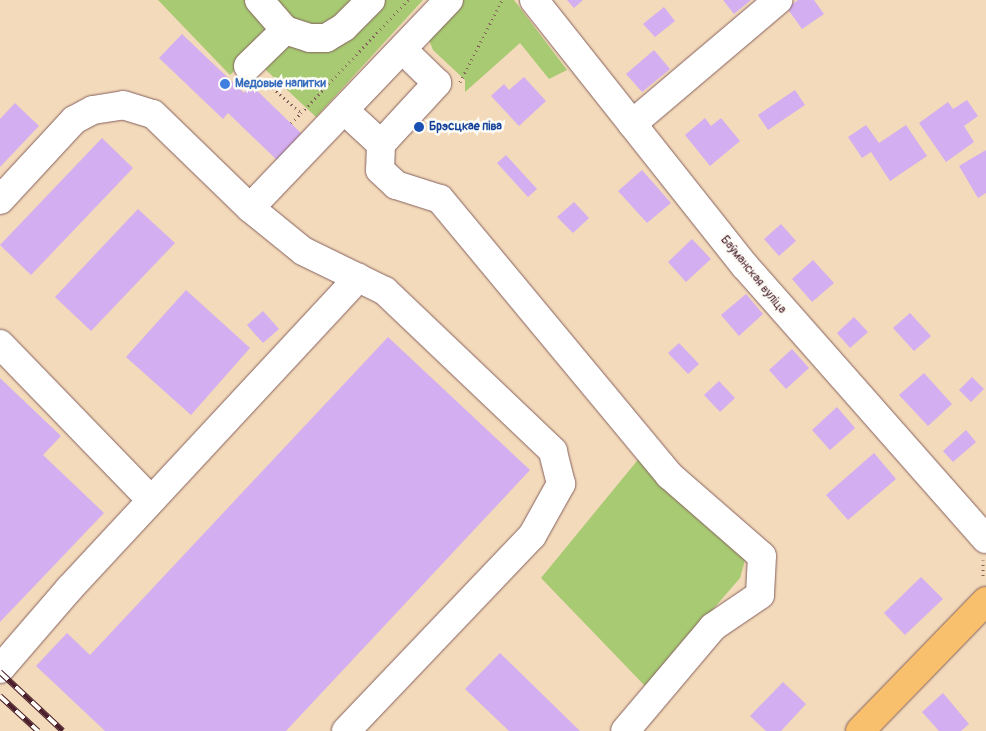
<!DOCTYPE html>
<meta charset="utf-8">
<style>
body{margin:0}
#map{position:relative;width:986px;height:731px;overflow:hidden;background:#f3dabb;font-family:Pangolin,sans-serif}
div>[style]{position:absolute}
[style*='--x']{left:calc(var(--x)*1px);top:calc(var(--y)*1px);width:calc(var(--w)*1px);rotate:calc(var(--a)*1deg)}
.green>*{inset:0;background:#a7ca73}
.building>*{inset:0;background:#d3aef0}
.path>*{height:3px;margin-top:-1.5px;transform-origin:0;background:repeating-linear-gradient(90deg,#85605d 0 1px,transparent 0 5px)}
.roads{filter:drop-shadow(0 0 1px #85605d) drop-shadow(0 0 1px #85605d)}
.minor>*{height:28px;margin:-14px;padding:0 14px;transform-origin:14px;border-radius:14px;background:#fff}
.major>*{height:28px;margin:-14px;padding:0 14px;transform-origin:14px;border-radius:14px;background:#f8bf6c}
.rail>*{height:5.5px;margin-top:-2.75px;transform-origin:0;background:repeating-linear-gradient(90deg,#fdfcf7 0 11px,#4a1f2b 0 22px);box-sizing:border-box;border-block:1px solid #4a1f2b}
.dots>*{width:14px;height:14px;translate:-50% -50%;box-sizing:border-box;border:2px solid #fdfcf7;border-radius:50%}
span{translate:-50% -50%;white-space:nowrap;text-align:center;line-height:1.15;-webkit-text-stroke:5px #fdfcf7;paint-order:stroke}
.shop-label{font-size:12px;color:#366cbe;font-weight:700}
.left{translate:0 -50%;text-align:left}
.transit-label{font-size:12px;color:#164399;font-weight:700}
.street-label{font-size:12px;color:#4a1f2b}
</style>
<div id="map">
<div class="green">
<i style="clip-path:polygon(158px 0,364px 0,346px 18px,322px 31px,289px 24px,270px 8px,261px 15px,291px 42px,323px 46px,344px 33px,379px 0,423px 0,316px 117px,250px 55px,230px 75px)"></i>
<i style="clip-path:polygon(460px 0,514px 0,567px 70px,549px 79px,520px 43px,465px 92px,465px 80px,433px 50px,429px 40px)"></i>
<i style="clip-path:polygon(641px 456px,746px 557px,740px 578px,646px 687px,541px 578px)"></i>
</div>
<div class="building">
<i style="clip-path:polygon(567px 0,583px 0,574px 8px)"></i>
<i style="clip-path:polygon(723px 0,751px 0,734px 14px)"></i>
<i style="clip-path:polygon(798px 0,814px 0,824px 14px,802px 29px,787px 8px)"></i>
<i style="clip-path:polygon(664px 7px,675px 21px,655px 37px,643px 24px)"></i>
<i style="clip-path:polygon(182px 34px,244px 93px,250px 84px,304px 136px,278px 161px,228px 113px,223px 119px,159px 58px)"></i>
<i style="clip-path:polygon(654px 50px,670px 69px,642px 92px,626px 74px)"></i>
<i style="clip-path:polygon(524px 77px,546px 101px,519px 126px,491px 96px,504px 84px,509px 90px)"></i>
<i style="clip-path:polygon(795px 90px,805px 105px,768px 130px,758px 115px)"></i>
<i style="clip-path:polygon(967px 100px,978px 116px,964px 126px,974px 142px,946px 162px,919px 123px,948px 102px,953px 109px)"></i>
<i style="clip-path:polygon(15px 103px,39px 126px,0 167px,0 119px)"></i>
<i style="clip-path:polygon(705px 118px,711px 126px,721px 118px,740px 141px,710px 166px,685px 135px)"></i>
<i style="clip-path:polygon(866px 125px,879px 143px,906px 125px,927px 156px,890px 181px,871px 152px,862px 158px,848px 137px)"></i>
<i style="clip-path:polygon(102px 138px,133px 168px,31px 275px,0 245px)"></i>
<i style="clip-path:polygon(986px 150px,986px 193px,978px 198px,959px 166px)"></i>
<i style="clip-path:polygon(506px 155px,537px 189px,528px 197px,497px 163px)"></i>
<i style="clip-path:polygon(642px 170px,671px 203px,647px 223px,618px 191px)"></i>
<i style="clip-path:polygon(574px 202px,589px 218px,573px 233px,557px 217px)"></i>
<i style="clip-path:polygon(138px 209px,175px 243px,91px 331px,55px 297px)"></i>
<i style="clip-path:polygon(781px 224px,796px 241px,779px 256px,764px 239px)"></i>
<i style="clip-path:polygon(692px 239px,711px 259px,686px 282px,668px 262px)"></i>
<i style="clip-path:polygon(813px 260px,834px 283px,812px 302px,792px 279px)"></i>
<i style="clip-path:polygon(186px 290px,250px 348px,191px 415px,126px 357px)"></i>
<i style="clip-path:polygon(746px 294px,763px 314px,739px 336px,721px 315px)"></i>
<i style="clip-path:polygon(263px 311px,279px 329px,263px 343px,247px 325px)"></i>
<i style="clip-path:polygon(910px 313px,931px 336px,914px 351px,893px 328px)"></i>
<i style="clip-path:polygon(854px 317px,868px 332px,850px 348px,837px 333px)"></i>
<i style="clip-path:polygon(388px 337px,530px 470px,286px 731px,105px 731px,36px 666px,67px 633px,90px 655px)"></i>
<i style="clip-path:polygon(679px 343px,699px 364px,688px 374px,668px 353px)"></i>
<i style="clip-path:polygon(792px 349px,809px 368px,786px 389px,769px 370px)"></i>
<i style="clip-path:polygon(924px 373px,952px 404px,928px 426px,899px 395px)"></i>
<i style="clip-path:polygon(972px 377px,984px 389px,971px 402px,959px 390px)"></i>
<i style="clip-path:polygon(0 378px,61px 436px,43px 455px,104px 513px,0 622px)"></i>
<i style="clip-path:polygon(719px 381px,735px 398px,720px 412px,704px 395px)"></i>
<i style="clip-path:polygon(837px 407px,855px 428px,830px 450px,812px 430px)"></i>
<i style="clip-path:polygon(966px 430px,976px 442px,953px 462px,943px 451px)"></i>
<i style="clip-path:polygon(874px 453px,896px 479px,848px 520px,826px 495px)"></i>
<i style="clip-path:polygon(921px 577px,943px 599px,905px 635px,884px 613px)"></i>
<i style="clip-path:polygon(500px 653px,580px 731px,509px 731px,465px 689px)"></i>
<i style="clip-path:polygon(783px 682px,806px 704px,781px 731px,766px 731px,750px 716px)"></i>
<i style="clip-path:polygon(943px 693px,969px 724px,961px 731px,939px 731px,922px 712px)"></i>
</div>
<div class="path">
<i style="--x:265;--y:81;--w:48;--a:41.6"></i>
<i style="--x:301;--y:113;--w:156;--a:-46.6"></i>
<i style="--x:460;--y:82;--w:92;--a:-62.9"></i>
<i style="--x:291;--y:123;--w:14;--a:-45"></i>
<i style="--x:983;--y:560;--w:19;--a:90"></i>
</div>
<div class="roads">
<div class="minor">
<i style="--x:259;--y:0;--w:40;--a:49"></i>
<i style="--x:534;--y:0;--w:340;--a:51.6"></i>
<i style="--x:745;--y:266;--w:364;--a:48.6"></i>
<i style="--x:248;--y:66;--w:52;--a:-44.2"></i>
<i style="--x:285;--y:30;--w:26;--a:18"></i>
<i style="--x:310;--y:38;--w:16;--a:0"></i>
<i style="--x:326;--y:38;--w:21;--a:-31"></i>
<i style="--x:344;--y:27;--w:38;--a:-45"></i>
<i style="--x:344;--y:110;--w:50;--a:42.6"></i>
<i style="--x:381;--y:144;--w:83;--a:-47.4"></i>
<i style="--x:437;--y:83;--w:47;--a:-135.9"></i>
<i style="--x:632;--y:124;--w:192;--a:-40.3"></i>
<i style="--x:381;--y:144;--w:26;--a:92"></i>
<i style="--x:380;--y:170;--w:22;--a:43"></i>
<i style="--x:396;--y:185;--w:46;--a:17.7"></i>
<i style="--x:440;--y:199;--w:359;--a:50.3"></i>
<i style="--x:669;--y:475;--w:123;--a:41.1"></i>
<i style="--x:762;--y:556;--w:39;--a:93"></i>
<i style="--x:760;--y:595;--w:57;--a:145.8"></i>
<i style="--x:713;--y:627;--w:136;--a:130.2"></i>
<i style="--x:0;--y:200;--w:109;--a:-47.2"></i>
<i style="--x:74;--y:120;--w:21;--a:-28"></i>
<i style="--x:93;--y:110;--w:30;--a:-9"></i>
<i style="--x:123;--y:105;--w:31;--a:17"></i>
<i style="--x:153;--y:114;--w:135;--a:44.1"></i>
<i style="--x:0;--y:344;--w:217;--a:45.9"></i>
<i style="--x:0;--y:669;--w:106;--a:-49.2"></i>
<i style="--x:69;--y:589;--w:425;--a:-47.1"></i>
<i style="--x:346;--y:731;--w:269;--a:-46.4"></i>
<i style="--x:532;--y:536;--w:60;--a:-60.9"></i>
<i style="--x:561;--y:484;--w:34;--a:-104"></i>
<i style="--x:553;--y:451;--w:232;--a:-136.4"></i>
<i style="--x:385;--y:291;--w:91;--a:-154"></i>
<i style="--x:303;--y:251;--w:68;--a:-140.9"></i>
<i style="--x:250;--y:208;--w:288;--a:-46.3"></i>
</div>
<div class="major">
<i style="--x:860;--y:731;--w:181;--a:-45.9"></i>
</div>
</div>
<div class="rail">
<i style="--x:0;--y:672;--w:86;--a:43.1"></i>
<i style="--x:0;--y:696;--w:52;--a:42.6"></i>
</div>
<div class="dots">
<i style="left:225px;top:84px;background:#3f7fe0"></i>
<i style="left:419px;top:127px;background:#1a4fb4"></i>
</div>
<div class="shop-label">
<span class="left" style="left:235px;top:84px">Медовые напитки</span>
</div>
<div class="transit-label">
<span class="left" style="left:429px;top:127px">Брэсцкае піва</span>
</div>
<div class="street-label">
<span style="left:753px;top:275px;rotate:51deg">Баўманская вуліца</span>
</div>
</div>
